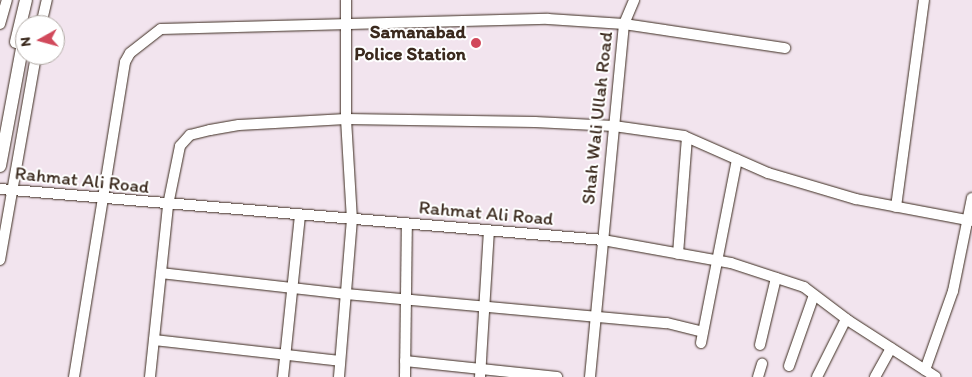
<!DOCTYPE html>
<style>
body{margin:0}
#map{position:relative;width:972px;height:377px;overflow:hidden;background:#f2e4ee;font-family:Itim,sans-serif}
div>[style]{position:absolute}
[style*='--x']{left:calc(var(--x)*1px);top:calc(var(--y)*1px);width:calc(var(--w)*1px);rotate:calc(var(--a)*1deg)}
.roads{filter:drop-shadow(0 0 1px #3b2a1e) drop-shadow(0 0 1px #3b2a1e)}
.minor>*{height:10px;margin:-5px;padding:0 5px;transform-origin:5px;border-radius:5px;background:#fff}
.major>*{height:12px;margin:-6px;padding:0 6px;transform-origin:6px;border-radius:6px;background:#fff}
.dots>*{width:14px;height:14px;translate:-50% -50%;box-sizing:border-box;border:2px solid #fff;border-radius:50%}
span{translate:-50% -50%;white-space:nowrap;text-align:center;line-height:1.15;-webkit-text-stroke:4px #fff;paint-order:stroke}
.poi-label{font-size:19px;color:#3b2a1e;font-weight:700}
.right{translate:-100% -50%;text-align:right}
.street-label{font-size:19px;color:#3b2a1e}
.north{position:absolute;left:15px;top:15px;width:50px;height:50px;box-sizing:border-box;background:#fff;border:1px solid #b1aaa5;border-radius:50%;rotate:263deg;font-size:14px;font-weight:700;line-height:20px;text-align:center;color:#3b2a1e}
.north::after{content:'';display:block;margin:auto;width:18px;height:22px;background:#d1495b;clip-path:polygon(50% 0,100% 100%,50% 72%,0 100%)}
</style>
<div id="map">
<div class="roads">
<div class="minor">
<i style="--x:0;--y:24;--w:25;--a:-74"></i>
<i style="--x:41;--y:25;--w:26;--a:-77"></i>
<i style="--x:0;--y:189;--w:605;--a:4.83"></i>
<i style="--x:603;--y:240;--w:130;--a:10.2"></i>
<i style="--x:731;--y:263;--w:77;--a:18.2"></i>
<i style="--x:804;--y:287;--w:56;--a:37.1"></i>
<i style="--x:849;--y:321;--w:103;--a:32.8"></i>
<i style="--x:896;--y:207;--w:209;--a:-82.3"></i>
<i style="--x:678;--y:254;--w:116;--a:-85.6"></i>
<i style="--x:0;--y:260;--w:208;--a:-80"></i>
<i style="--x:161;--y:273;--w:186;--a:6.5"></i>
<i style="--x:346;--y:294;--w:322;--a:5.2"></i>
<i style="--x:667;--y:323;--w:37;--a:14"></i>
<i style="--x:154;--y:340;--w:187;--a:6.4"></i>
<i style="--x:701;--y:343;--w:187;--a:-78.9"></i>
<i style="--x:760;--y:345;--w:69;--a:-76.6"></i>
<i style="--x:405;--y:361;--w:153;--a:6"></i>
<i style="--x:789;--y:366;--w:75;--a:-70.6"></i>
<i style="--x:925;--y:370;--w:84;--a:-70.5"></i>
<i style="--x:953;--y:291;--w:95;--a:-78.5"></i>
<i style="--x:74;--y:377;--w:319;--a:-80.8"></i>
<i style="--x:125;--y:62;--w:10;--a:-61"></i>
<i style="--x:130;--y:53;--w:39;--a:-38"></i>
<i style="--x:161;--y:29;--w:387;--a:-1.5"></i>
<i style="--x:548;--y:19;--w:76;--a:3.8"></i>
<i style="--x:624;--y:24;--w:163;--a:8.5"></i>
<i style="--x:150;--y:377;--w:173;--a:-84"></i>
<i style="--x:168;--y:205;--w:60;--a:-78.5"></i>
<i style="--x:180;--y:146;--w:15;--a:-48"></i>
<i style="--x:190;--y:135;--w:21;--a:-14"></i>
<i style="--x:210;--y:130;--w:29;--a:-10"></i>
<i style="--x:239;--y:125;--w:107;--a:-3.2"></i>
<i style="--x:346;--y:119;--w:189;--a:0.9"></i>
<i style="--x:535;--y:122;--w:79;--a:2.9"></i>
<i style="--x:614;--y:126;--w:71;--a:8.1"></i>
<i style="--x:684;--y:136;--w:92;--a:23.8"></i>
<i style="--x:768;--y:173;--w:92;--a:16.5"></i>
<i style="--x:856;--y:199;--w:118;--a:10.7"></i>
<i style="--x:283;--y:377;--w:162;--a:-84"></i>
<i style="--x:339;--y:377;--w:158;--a:-85.3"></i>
<i style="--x:352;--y:220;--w:101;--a:-93.4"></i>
<i style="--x:346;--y:119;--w:119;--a:-90"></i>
<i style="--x:405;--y:377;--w:153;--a:-89.3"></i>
<i style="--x:480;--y:377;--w:146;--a:-86.5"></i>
<i style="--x:590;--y:377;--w:355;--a:-84.5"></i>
<i style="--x:624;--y:24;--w:26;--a:-67"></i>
<i style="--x:758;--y:377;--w:14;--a:-73"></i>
<i style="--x:817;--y:377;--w:65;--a:-63.4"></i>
<i style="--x:875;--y:377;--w:33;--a:-61"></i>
</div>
<div class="major">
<i style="--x:16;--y:42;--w:43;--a:-76.6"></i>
<i style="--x:0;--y:166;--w:136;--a:-79.4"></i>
</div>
</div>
<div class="dots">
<i style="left:476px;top:43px;background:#d1495b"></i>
</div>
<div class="poi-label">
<span class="right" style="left:466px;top:43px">Samanabad<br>Police Station</span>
</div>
<div class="street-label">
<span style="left:597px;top:118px;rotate:-84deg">Shah Wali Ullah Road</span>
<span style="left:82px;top:180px;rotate:6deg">Rahmat Ali Road</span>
<span style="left:486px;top:213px;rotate:5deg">Rahmat Ali Road</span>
</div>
<div class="north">N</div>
</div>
